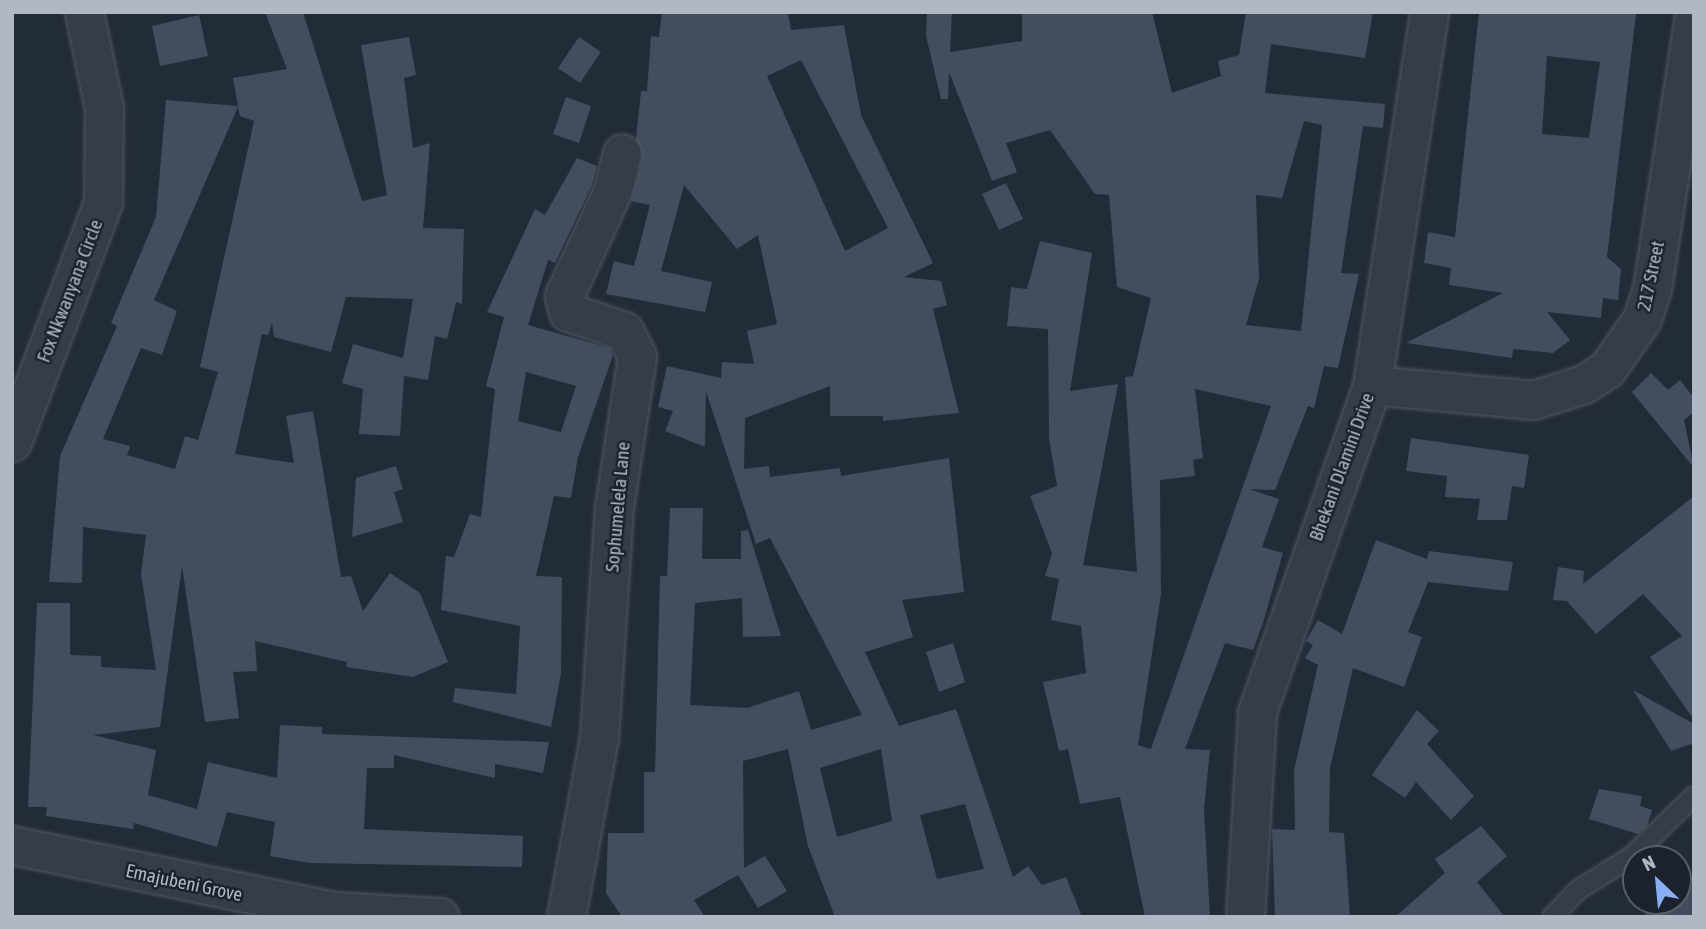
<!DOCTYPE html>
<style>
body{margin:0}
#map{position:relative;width:1706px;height:929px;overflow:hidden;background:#222b38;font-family:"Asap Condensed",sans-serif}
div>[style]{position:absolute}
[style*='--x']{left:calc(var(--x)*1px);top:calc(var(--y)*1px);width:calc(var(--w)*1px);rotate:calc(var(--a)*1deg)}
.building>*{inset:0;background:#434e5d}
.roads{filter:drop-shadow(0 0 2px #515864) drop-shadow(0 0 2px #515864)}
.lane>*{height:18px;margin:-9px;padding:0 9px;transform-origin:9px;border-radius:9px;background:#363d49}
.street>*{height:37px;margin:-18.5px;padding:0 18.5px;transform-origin:18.5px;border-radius:18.5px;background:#363d49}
.secondary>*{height:38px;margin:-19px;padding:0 19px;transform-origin:19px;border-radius:19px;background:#444c5c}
span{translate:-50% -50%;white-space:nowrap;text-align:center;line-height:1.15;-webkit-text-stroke:5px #1b222d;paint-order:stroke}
.street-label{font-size:19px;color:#b1b8c5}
.frame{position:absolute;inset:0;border:14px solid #b1b8c5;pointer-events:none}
.north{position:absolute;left:1622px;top:845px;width:70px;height:70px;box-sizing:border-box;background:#1b222d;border:2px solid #575e6a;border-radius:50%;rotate:334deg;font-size:19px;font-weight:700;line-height:28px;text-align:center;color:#b1b8c5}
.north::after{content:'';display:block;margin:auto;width:24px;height:32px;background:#88adf3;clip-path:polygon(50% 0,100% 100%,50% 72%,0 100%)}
</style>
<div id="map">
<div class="building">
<i style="clip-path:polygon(evenodd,265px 12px,303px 12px,362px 201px,387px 195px,361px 45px,409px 37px,416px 75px,404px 78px,413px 148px,430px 143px,423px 228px,464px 229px,462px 304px,456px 302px,447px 339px,435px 336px,428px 380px,404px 376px,400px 436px,359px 434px,363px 389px,342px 383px,353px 344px,403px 358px,413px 299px,346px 297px,331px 352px,274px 337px,272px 323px,268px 335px,262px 334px,235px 454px,294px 463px,286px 416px,313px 411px,341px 577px,351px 576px,363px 611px,390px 573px,420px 593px,448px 662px,413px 677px,346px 667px,347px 662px,255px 641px,257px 671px,233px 672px,239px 718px,205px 722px,182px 566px,160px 727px,93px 735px,156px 750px,148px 795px,197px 809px,208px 762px,277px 778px,280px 725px,322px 727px,322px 734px,549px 742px,543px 773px,495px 764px,495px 778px,394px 755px,394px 768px,367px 768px,364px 829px,523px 836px,522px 867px,310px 863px,270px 856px,275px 822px,227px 812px,217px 847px,134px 823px,133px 829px,46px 816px,47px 807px,28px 807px,37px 603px,70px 603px,70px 655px,101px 656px,101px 667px,156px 670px,141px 574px,146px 535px,83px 527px,82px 583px,49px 582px,60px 456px,117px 326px,111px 323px,156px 217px,166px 100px,238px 106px,233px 78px,287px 69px,265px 12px,238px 107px,240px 116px,254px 121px,200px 367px,218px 372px,198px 440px,185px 436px,175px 469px,127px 455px,130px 446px,103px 439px,141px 348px,162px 355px,177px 311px,154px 300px,238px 107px)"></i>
<i style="clip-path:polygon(evenodd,662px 12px,788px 12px,791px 30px,844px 25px,861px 115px,933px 263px,904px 277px,941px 281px,947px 305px,933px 309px,959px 413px,883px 421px,883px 416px,830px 416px,830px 386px,745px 418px,744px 469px,769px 466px,770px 477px,840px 468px,841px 476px,949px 458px,964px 592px,902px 600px,913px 637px,865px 652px,899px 726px,956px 709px,1013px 877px,1028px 866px,1042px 885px,1066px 877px,1082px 917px,835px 917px,808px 846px,788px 749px,743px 761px,744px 868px,765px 856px,787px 891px,758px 908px,738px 875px,694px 900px,705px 917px,622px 917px,606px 893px,608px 833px,644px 833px,644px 772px,655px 772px,660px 576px,667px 576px,670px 508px,703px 508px,702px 559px,741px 559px,741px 531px,748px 530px,781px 636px,743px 637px,742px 598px,695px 603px,690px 705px,747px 708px,799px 691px,811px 730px,862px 715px,770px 538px,756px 544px,706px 391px,705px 447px,665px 431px,673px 411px,658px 407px,667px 366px,721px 378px,722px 362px,754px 364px,747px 331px,777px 324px,758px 235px,737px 249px,684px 185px,661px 271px,712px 282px,705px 312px,606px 294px,614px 261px,634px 266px,650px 205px,631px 201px,642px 158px,636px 138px,641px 91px,647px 91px,651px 36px,659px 37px,662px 12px,801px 60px,888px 228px,845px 251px,767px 76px,801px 60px,662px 12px,881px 749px,892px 821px,837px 837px,820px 768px,881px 749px,662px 12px,965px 804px,984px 869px,937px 879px,920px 815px,965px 804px)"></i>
<i style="clip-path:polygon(evenodd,927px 12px,952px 12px,950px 52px,1022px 41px,1022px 12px,1152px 12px,1172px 93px,1221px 76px,1218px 61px,1239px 55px,1246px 12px,1373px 12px,1365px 58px,1271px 44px,1265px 93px,1385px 104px,1383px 128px,1363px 126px,1341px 273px,1359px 274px,1338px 368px,1324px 366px,1314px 408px,1308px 406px,1275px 490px,1249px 489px,1279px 499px,1262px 547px,1283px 553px,1263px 623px,1253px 650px,1225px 643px,1185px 749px,1210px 750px,1204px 809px,1210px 917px,1145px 917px,1120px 797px,1080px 804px,1068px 749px,1059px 751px,1043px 682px,1086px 673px,1081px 626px,1051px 620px,1059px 579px,1045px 576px,1052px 553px,1030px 496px,1057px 486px,1049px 438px,1048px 329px,1007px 326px,1011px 287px,1027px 289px,1040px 241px,1092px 253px,1070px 391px,1118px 384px,1083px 565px,1137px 572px,1125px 377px,1133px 376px,1151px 298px,1117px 287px,1109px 195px,1095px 194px,1050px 130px,1006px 143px,1017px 172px,992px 181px,949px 72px,948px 99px,941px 99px,926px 36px,927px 12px,1304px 121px,1322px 125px,1301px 331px,1246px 325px,1259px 279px,1256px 195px,1282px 198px,1304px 121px,927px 12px,1195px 389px,1271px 406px,1151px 749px,1138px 745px,1161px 594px,1160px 480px,1195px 476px,1193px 460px,1203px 458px,1195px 389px)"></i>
<i style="clip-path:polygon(evenodd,1479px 12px,1636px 14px,1607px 257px,1621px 269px,1618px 300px,1603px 298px,1601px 318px,1547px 312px,1570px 340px,1553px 353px,1513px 349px,1512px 358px,1406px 343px,1503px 293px,1449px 285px,1451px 268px,1424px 263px,1428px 232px,1455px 237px,1479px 12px,1547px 56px,1600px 62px,1589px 138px,1542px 134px,1547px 56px)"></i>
<i style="clip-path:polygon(199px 15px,208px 56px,160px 66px,152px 26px)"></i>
<i style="clip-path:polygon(579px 37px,601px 52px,580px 83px,558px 68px)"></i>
<i style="clip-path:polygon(566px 97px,591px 106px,579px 143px,553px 134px)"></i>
<i style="clip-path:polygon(evenodd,577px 158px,597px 166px,592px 185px,555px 263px,548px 260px,528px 325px,609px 348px,613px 355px,578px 457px,571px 498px,554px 496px,536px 576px,562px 577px,561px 674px,551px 727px,453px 702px,455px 688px,516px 694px,520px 626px,441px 610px,446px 556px,454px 557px,470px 514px,481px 517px,495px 389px,486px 386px,504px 317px,487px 312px,535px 209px,545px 215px,577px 158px,526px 372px,576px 386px,561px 432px,518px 421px,526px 372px)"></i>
<i style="clip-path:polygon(1006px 183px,1023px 219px,999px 230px,982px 194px)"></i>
<i style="clip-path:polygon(1651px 373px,1668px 390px,1680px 380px,1694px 398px,1694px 412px,1684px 420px,1694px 468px,1632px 392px)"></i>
<i style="clip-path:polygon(1411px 438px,1529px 455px,1524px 488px,1512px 486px,1507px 520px,1477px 520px,1480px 499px,1445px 497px,1447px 476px,1406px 471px)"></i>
<i style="clip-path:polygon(396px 466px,403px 489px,394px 492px,403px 522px,352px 537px,356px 478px)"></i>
<i style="clip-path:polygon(1694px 496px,1694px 720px,1650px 657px,1682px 636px,1643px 594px,1596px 634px,1567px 601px,1553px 600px,1558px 567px,1584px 571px,1583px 584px)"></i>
<i style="clip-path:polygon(1376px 540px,1427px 559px,1429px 551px,1513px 562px,1508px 591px,1428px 582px,1408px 632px,1422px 637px,1404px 687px,1353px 668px,1330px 768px,1329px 832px,1344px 833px,1350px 917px,1275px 917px,1272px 829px,1295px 830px,1294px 771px,1318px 665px,1305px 658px,1313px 645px,1306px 641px,1318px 620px,1342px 634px)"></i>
<i style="clip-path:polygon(953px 643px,965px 682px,939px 692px,926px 652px)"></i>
<i style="clip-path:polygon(1633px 690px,1694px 724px,1694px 743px,1671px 751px)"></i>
<i style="clip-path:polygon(1417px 710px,1439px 731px,1427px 744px,1474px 796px,1451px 820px,1416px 782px,1405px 798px,1372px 775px)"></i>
<i style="clip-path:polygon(1599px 789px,1642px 796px,1640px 806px,1652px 810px,1647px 826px,1638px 834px,1589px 819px)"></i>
<i style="clip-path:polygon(1481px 826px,1507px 856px,1477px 882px,1505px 917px,1395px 917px,1445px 873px,1435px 859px)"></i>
</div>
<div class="roads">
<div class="lane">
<i style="--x:1552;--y:917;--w:37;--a:-46"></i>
<i style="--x:1578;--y:890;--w:62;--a:-31.9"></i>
<i style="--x:1631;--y:857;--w:88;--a:-44.1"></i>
</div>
<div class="street">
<i style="--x:1372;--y:385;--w:162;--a:5.3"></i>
<i style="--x:1533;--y:400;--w:53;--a:-17.4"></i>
<i style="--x:1584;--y:384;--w:27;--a:-33"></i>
<i style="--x:1607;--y:369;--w:61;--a:-55"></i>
<i style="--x:1642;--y:319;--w:32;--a:-72"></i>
<i style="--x:1652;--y:289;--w:276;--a:-81.3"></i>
<i style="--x:12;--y:442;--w:257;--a:-69.2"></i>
<i style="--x:103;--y:202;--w:94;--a:-89.4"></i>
<i style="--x:104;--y:108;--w:98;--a:-101.8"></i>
<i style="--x:12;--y:845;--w:328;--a:11.6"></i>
<i style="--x:333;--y:911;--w:107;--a:3.2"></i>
<i style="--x:566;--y:917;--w:182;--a:-79.6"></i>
<i style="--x:599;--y:738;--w:230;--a:-86.3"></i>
<i style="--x:614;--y:508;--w:154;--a:-81.4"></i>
<i style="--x:637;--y:356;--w:28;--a:-117"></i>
<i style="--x:624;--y:331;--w:59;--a:-161.3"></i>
<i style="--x:568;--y:312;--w:16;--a:-104"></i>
<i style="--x:564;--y:296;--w:115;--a:-65.2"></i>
<i style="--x:612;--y:192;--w:40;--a:-75.6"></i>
<i style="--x:1245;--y:917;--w:205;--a:-86.6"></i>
<i style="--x:1257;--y:712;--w:347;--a:-70.6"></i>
<i style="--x:1372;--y:385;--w:377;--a:-81.3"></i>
</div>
<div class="secondary">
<i style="--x:1666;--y:917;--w:29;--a:-18"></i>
</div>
</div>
<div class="street-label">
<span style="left:1651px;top:276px;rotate:-78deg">217 Street</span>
<span style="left:70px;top:291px;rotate:-69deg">Fox Nkwanyana Circle</span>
<span style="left:1342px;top:467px;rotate:-70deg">Bhekani Dlamini Drive</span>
<span style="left:618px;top:507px;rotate:-85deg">Sophumelela Lane</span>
<span style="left:184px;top:883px;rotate:12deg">Emajubeni Grove</span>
</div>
<div class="frame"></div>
<div class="north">N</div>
</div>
